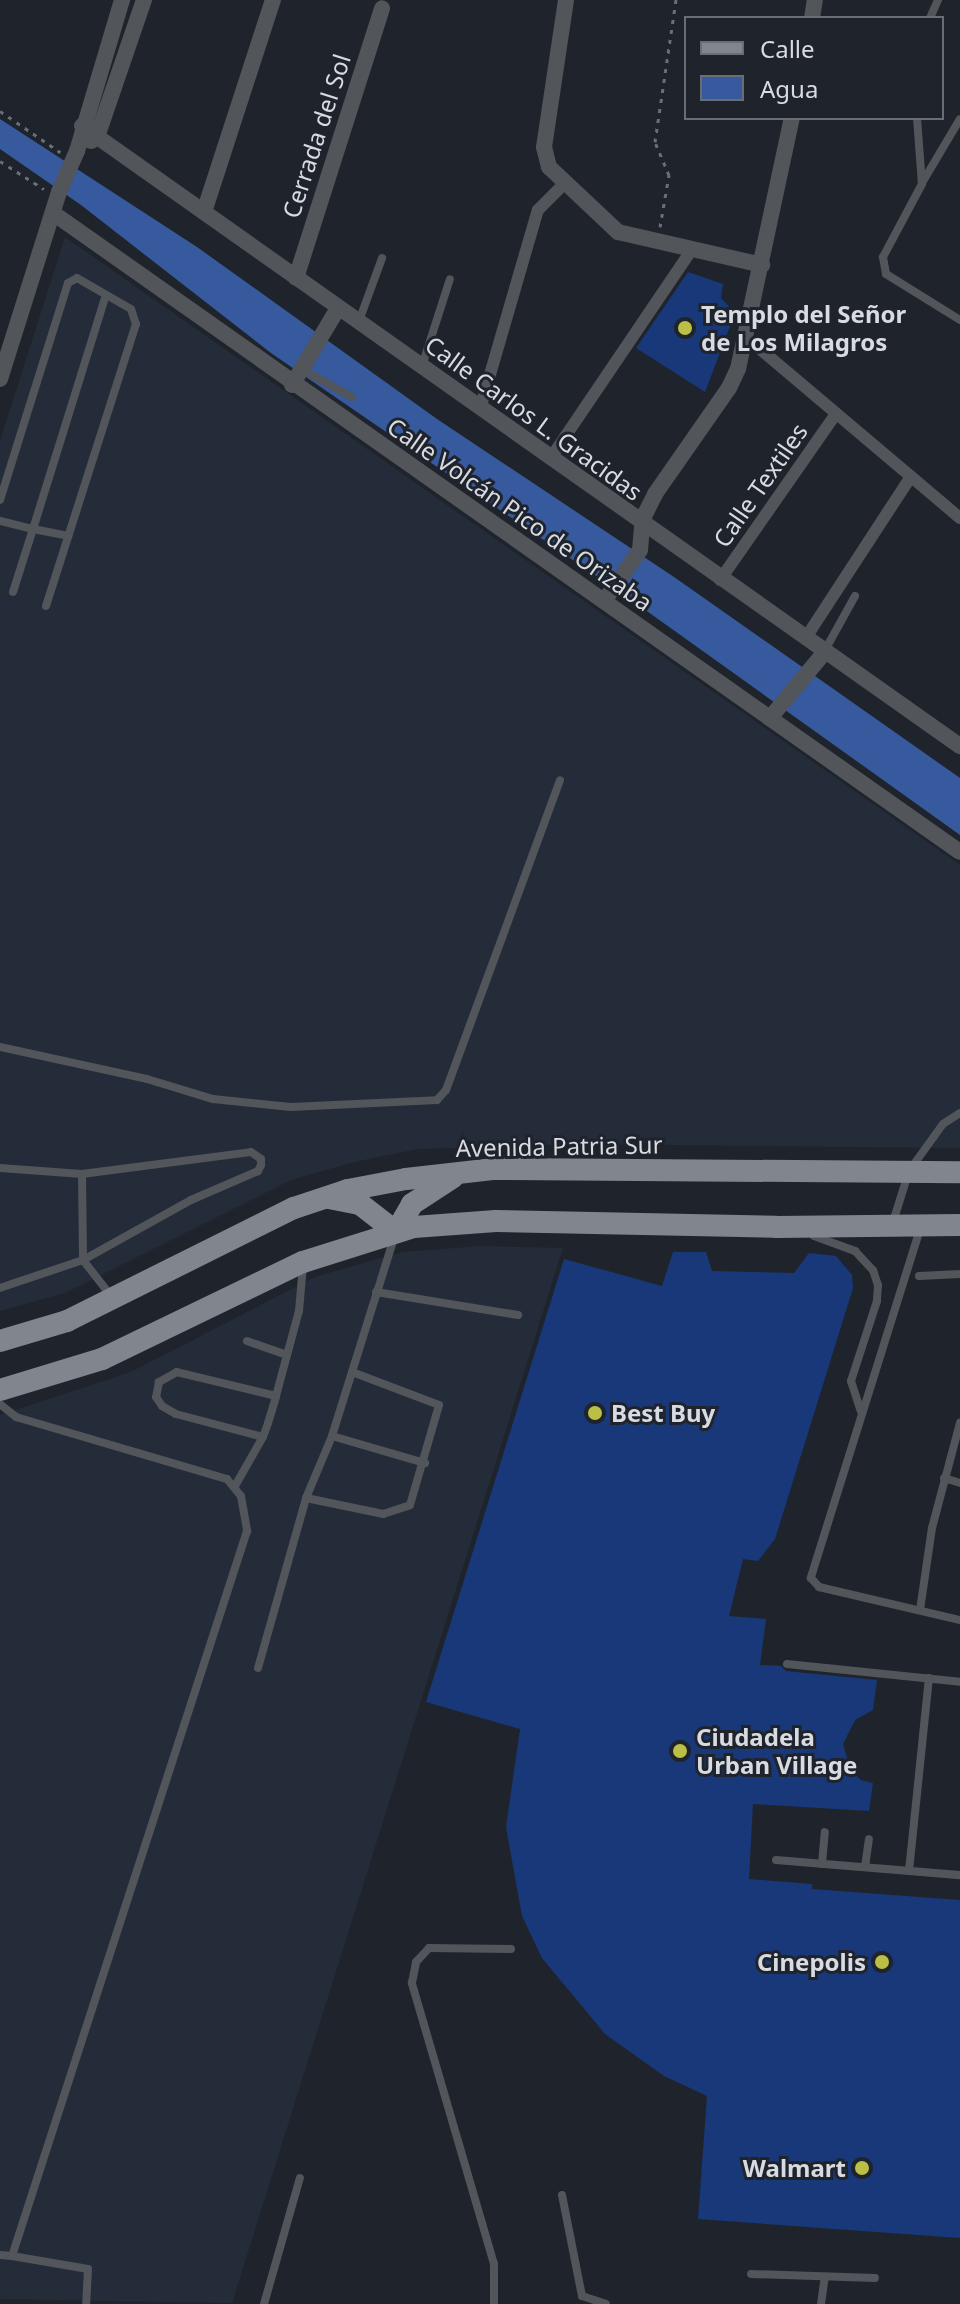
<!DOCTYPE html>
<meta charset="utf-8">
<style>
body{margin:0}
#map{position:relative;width:960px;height:2304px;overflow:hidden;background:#1f242c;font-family:"Noto Sans",sans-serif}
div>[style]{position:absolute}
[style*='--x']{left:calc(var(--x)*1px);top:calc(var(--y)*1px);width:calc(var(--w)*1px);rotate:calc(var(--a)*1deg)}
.built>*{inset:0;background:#242c39}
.water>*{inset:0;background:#375a9e}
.building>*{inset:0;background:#183879}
.path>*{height:3px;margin-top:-1.5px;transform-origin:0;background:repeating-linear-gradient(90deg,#6a6f76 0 4px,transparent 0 10px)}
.service>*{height:8px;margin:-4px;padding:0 4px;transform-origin:4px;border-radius:4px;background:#525559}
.pedestrian>*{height:12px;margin:-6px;padding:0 6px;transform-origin:6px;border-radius:6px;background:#525559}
.minor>*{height:16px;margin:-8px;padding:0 8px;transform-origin:8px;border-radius:8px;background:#525559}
.primary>*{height:22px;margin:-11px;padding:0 11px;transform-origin:11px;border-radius:11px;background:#81868e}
.dots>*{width:22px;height:22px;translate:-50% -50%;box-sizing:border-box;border:4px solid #1f242c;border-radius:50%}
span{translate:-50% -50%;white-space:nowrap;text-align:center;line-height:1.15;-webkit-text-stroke:6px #1f242c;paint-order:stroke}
.street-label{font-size:24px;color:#d8dbe1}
.poi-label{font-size:24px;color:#d8dbe1;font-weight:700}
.left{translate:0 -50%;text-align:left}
.right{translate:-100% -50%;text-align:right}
.legend{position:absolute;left:684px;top:16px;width:260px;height:104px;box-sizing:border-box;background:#1f242c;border:2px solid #696d74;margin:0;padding:10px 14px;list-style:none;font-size:24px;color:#d8dbe1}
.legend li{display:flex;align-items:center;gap:16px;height:40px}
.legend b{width:40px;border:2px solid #696d74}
</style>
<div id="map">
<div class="built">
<i style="clip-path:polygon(65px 237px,960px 865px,960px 1148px,584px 1144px,418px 1149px,354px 1162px,291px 1180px,65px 1293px,0 1311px,0 441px)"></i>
<i style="clip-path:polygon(481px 1246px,563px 1248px,232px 2303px,0 2299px,0 1415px,131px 1372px,315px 1277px,402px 1252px)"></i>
</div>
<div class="water">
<i style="clip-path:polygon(0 119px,197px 247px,437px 419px,674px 577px,960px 778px,960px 835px,637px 604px,271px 353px,81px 205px,0 149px)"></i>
</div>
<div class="building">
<i style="clip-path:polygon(688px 272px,723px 284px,721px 298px,735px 313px,705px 392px,636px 348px)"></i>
<i style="clip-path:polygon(673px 1252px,706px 1252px,712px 1271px,794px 1273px,809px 1253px,836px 1256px,852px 1275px,853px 1288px,775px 1539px,758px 1561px,743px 1559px,729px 1616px,766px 1619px,760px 1665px,781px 1666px,786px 1671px,877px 1680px,873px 1710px,855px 1720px,843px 1744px,851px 1771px,861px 1780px,873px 1783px,869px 1811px,753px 1804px,749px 1879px,812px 1884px,812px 1889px,960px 1900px,960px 2238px,698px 2219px,707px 2096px,664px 2076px,605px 2034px,542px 1958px,522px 1916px,506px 1827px,520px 1729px,426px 1702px,564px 1259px,662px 1286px)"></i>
</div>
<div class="path">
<i style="--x:0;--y:111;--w:73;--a:34.3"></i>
<i style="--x:0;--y:161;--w:52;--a:32.5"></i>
<i style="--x:660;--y:227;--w:53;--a:-80.2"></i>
<i style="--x:669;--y:175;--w:36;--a:-113"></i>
<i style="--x:655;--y:142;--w:144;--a:-81.6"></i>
</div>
<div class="service">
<i style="--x:930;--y:18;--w:20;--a:-66"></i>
<i style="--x:917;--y:118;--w:66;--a:85.7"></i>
<i style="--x:922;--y:184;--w:83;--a:118.1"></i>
<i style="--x:883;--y:257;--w:17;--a:80"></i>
<i style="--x:886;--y:274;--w:87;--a:31.9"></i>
<i style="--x:922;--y:183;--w:74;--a:-59.3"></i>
<i style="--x:359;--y:321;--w:67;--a:-69.9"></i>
<i style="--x:422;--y:366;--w:91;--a:-72.2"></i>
<i style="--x:301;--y:369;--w:58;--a:28.8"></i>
<i style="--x:0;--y:500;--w:227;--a:-72.6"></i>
<i style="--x:68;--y:283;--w:10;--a:-29"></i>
<i style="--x:77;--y:278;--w:62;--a:29.9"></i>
<i style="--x:131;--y:309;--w:16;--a:72"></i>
<i style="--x:136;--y:324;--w:296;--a:107.7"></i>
<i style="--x:0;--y:521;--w:34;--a:14"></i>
<i style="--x:33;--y:529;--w:245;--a:-72.7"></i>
<i style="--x:13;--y:592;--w:66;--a:-72.4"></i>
<i style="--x:33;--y:529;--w:36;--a:11"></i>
<i style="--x:824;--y:652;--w:64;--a:-61"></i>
<i style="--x:0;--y:1047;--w:150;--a:12.3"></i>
<i style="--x:147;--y:1079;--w:69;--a:16.9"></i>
<i style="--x:213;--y:1099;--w:78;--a:5.9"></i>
<i style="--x:291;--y:1107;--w:146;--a:-2.7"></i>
<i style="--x:437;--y:1100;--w:13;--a:-48"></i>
<i style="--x:446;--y:1090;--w:330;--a:-69.8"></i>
<i style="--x:0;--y:1168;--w:82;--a:4.2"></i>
<i style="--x:82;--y:1174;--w:170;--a:-7.4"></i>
<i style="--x:251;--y:1152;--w:12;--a:35"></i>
<i style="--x:261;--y:1159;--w:6;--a:90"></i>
<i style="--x:261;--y:1165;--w:7;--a:117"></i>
<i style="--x:258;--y:1171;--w:73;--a:156.6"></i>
<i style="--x:191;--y:1200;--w:124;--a:150.9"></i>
<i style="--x:83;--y:1260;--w:88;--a:161.4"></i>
<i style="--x:82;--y:1174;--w:86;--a:89.3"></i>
<i style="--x:83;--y:1260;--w:46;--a:52.1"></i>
<i style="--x:893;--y:1222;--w:53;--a:-72.6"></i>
<i style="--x:909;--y:1171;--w:58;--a:-54.1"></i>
<i style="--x:943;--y:1124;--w:20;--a:-33"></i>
<i style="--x:921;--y:1226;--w:369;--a:107.4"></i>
<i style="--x:811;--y:1578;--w:12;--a:48"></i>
<i style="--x:819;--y:1587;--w:145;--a:13.2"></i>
<i style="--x:814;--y:1236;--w:44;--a:20.1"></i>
<i style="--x:855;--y:1251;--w:26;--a:47"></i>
<i style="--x:873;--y:1270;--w:16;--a:72"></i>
<i style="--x:878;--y:1285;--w:16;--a:94"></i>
<i style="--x:877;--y:1301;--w:84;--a:108"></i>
<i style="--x:851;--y:1381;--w:32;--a:72"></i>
<i style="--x:394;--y:1238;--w:207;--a:107.4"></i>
<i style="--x:332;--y:1436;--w:97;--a:16.2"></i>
<i style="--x:919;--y:1276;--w:41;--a:-2.8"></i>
<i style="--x:376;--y:1292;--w:144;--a:9.2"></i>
<i style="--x:247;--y:1341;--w:42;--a:19.3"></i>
<i style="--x:276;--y:1396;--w:102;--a:-166.4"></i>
<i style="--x:177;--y:1372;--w:21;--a:151"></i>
<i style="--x:159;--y:1382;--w:15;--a:101"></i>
<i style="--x:156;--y:1397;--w:11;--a:56"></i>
<i style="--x:162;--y:1406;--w:16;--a:30"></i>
<i style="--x:176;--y:1414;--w:90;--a:14.8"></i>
<i style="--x:263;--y:1437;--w:15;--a:-70"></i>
<i style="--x:268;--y:1423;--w:28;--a:-73"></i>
<i style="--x:276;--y:1396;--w:88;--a:-74.9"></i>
<i style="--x:299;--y:1311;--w:46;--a:-85"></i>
<i style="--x:0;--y:1404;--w:21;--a:39"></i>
<i style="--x:16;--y:1417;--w:220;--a:16.4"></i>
<i style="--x:227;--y:1479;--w:22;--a:51"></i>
<i style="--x:241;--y:1496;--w:36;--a:80"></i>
<i style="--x:247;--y:1531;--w:762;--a:107.96"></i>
<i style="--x:12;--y:2256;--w:12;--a:-175"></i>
<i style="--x:944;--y:1478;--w:17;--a:17"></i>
<i style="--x:235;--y:1486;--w:56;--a:-60.3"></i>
<i style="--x:306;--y:1498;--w:79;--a:11.7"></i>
<i style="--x:383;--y:1514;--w:28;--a:-18"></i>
<i style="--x:410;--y:1505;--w:104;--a:-73.8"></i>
<i style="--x:439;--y:1405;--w:93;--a:-159.2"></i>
<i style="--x:920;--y:1610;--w:83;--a:-81.7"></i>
<i style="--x:932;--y:1528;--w:109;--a:-75.1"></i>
<i style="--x:787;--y:1664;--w:174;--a:5.9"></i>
<i style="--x:258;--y:1668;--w:177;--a:-74.2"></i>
<i style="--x:306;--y:1498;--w:67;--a:-67.2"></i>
<i style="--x:776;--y:1860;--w:185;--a:4.7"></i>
<i style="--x:822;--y:1864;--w:32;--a:-85"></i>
<i style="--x:865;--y:1867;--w:28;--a:-82"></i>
<i style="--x:909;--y:1871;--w:194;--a:-84.1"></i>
<i style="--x:562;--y:2195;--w:103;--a:78.8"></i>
<i style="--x:582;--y:2296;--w:25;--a:18"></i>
<i style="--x:12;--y:2256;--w:77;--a:9.7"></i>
<i style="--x:88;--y:2269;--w:35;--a:93"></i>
<i style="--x:751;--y:2274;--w:124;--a:1.8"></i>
<i style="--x:264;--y:2304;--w:131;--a:-74.1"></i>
<i style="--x:494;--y:2304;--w:40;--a:-90"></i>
<i style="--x:494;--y:2264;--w:293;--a:-106.3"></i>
<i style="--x:412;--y:1983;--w:21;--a:-79"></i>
<i style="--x:416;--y:1962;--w:19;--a:-47"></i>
<i style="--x:429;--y:1948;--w:82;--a:0.7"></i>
<i style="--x:821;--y:2304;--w:27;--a:-82"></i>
</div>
<div class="pedestrian">
<i style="--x:747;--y:338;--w:279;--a:40.2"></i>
<i style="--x:480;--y:409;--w:207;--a:-73.8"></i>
<i style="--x:538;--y:210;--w:37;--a:-45"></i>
<i style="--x:550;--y:459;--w:251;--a:-55.9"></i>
<i style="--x:720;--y:580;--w:201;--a:-55.1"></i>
<i style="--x:805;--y:639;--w:192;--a:-56.9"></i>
</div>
<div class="minor">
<i style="--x:566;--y:0;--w:149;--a:98.5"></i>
<i style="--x:544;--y:147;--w:21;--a:76"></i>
<i style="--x:549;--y:167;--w:95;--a:43.3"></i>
<i style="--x:618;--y:232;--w:148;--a:12.9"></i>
<i style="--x:812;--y:18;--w:18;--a:-81"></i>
<i style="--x:82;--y:126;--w:1075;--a:35.23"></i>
<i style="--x:91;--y:141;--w:7;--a:-34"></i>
<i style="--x:97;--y:137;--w:145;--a:-71.1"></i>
<i style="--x:204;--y:212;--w:223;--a:-72"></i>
<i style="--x:53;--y:213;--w:1109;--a:35.17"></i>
<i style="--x:296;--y:278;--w:283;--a:-72.3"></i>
<i style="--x:0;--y:379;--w:196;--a:-72.5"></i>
<i style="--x:59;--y:192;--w:45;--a:-66.3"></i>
<i style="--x:77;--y:151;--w:158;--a:-73.4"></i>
<i style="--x:292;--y:385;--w:90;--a:-59.1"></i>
<i style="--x:604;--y:601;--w:62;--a:-54.8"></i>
<i style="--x:640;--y:550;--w:32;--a:-85"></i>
<i style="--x:643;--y:518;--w:27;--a:-63"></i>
<i style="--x:655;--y:494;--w:129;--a:-55.1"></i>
<i style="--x:729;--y:388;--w:21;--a:-65"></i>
<i style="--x:738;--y:369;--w:257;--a:-77.9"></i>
<i style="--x:770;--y:718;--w:85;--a:-50.3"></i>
</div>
<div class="primary">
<i style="--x:329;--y:1198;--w:32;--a:11"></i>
<i style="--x:360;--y:1204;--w:46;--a:37.9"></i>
<i style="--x:396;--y:1232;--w:32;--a:-60"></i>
<i style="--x:412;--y:1204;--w:48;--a:-33"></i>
<i style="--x:0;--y:1341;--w:70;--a:-16.6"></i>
<i style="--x:67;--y:1321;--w:254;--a:-26.5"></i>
<i style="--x:294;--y:1208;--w:57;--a:-18.4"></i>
<i style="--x:348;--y:1190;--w:59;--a:-10.7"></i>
<i style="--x:406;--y:1179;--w:89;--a:-6.5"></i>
<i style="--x:494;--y:1169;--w:466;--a:0.4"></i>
<i style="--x:0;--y:1390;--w:107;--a:-16.9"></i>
<i style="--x:102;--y:1359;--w:223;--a:-25.8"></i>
<i style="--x:303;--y:1262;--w:116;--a:-17.5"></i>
<i style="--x:414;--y:1227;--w:82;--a:-4.2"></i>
<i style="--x:496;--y:1221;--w:280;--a:1.2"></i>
<i style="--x:776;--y:1227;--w:184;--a:-0.6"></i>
</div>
<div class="dots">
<i style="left:685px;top:328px;background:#bac045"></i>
<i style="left:595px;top:1413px;background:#bac045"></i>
<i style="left:680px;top:1751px;background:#bac045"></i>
<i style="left:882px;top:1962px;background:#bac045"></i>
<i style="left:862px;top:2168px;background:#bac045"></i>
</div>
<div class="street-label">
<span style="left:316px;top:136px;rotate:-72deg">Cerrada del Sol</span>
<span style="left:534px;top:418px;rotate:36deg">Calle Carlos L. Gracidas</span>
<span style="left:760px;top:485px;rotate:-55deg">Calle Textiles</span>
<span style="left:520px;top:514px;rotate:35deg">Calle Volcán Pico de Orizaba</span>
<span style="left:559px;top:1146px;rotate:-1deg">Avenida Patria Sur</span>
</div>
<div class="poi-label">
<span class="left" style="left:701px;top:328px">Templo del Señor<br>de Los Milagros</span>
<span class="left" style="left:611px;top:1413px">Best Buy</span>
<span class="left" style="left:696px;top:1751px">Ciudadela<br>Urban Village</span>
<span class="right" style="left:866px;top:1962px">Cinepolis</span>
<span class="right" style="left:846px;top:2168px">Walmart</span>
</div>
<ul class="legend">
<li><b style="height:10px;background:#81868e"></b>Calle</li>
<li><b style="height:22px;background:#375a9e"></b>Agua</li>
</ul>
</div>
